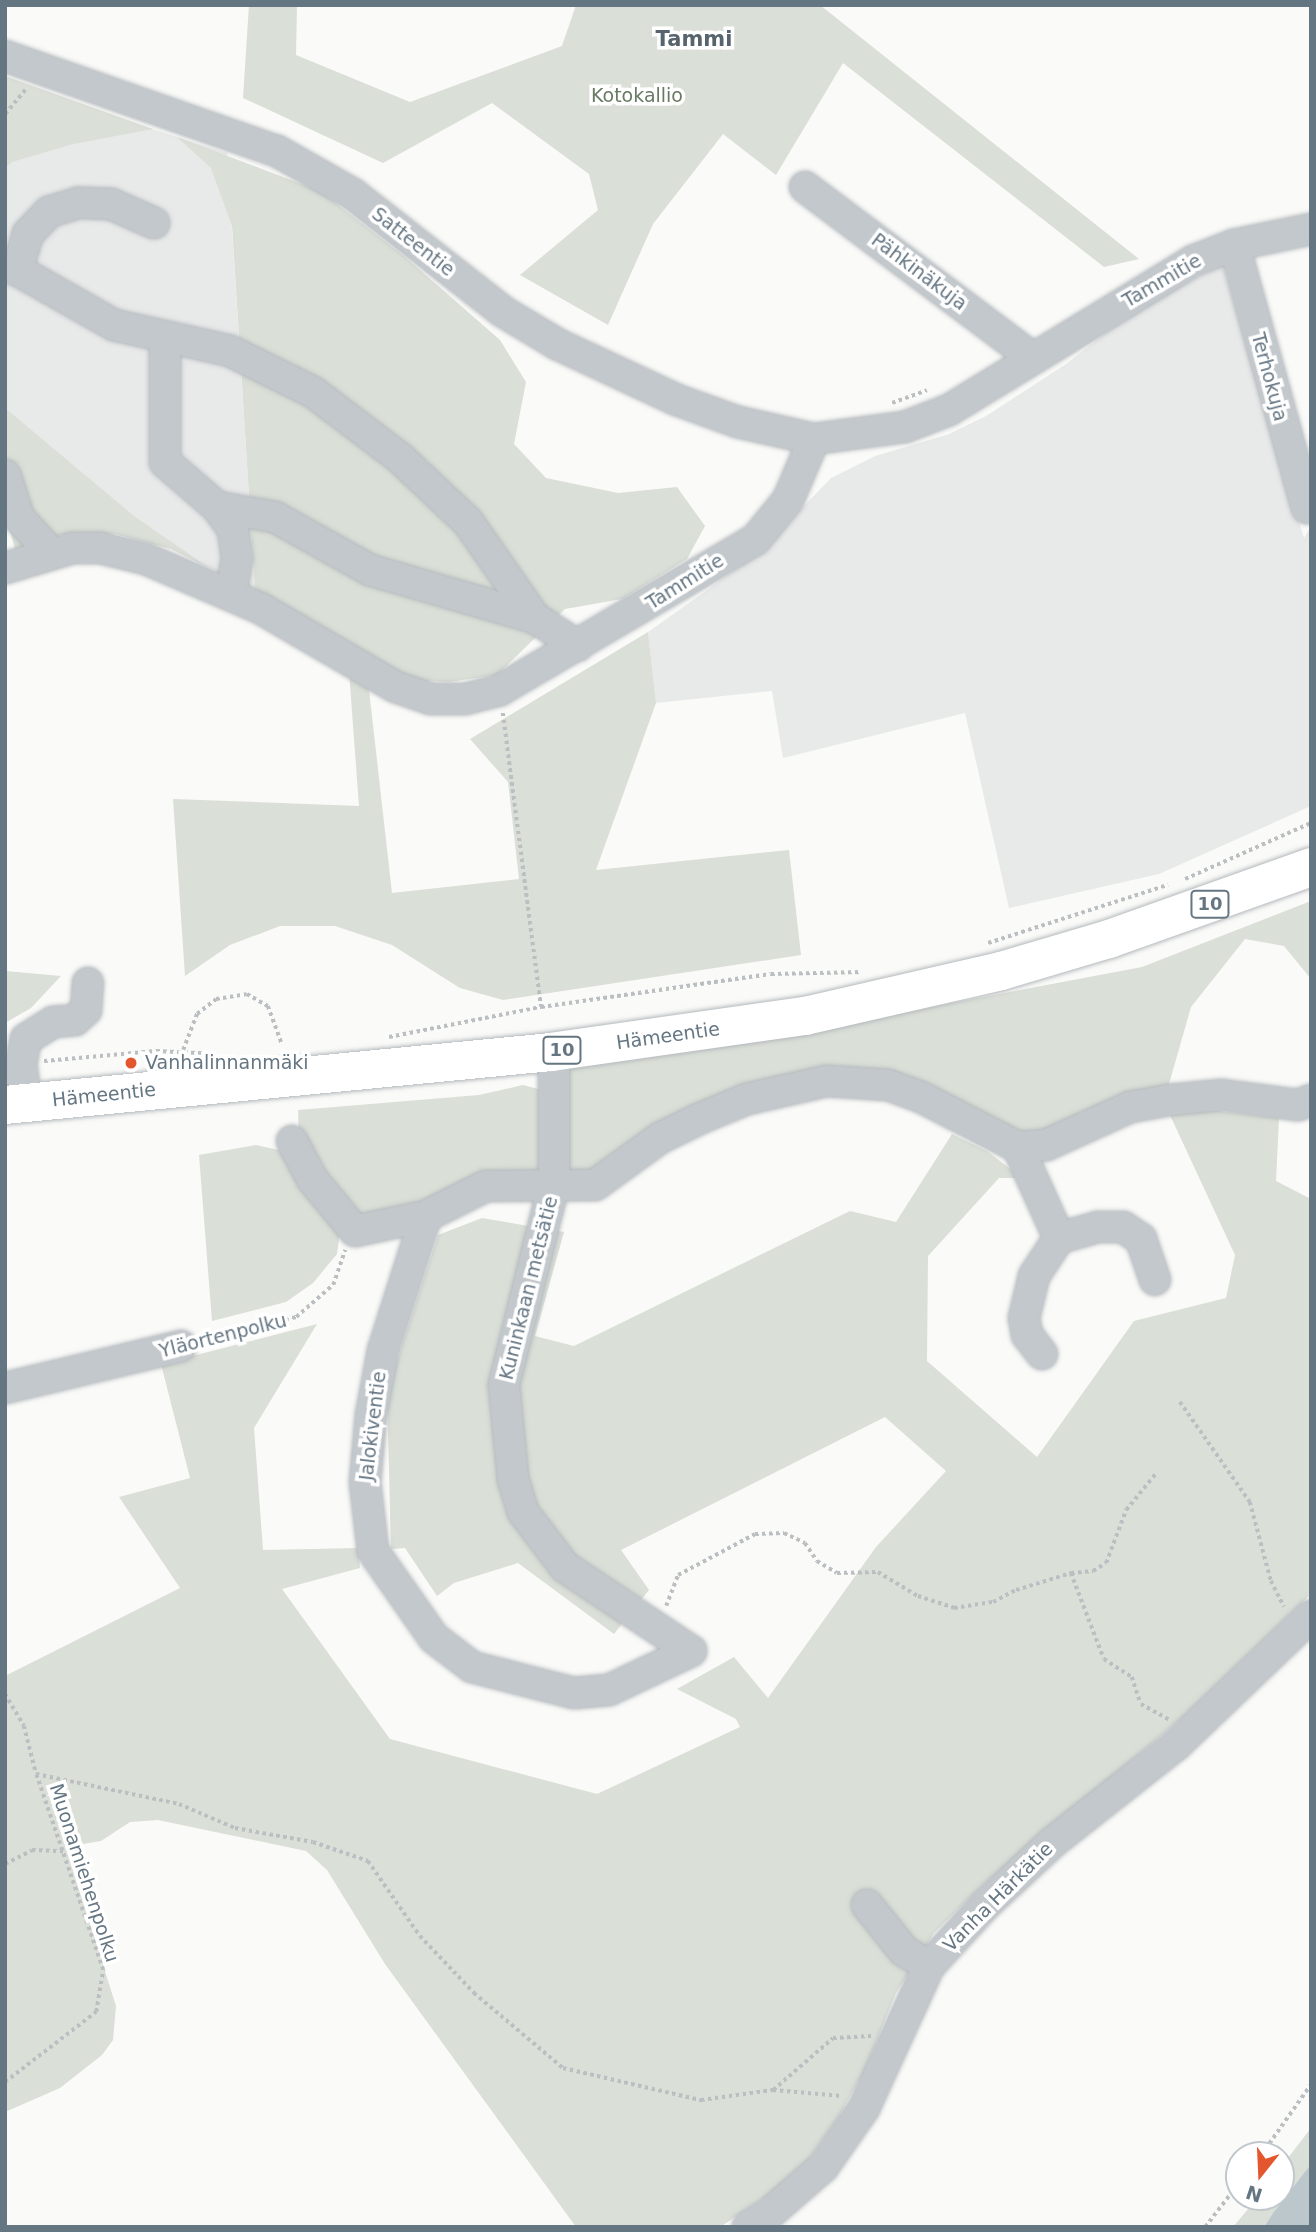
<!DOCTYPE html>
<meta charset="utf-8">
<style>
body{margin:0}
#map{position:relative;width:1316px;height:2232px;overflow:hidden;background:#fafaf8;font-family:"DejaVu Sans",sans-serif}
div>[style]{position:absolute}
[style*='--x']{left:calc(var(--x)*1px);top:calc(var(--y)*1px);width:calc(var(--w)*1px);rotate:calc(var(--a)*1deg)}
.built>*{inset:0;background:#e8e9e9}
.green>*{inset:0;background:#dadfd7}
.water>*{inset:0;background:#bbc7cb}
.path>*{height:3.5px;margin-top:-1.75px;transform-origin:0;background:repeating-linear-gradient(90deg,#bbbfc2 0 3.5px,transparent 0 7px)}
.roads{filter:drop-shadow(0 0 2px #b4b9bd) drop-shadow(0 0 2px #b4b9bd)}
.minor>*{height:30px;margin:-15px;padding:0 15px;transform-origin:15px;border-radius:15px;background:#c3c8cc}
.highway>*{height:38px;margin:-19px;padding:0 19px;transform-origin:19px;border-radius:19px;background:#fff}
.dots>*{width:19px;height:19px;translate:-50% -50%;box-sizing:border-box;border:4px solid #fff;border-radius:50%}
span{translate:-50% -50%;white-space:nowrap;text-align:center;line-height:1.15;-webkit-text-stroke:7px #fff;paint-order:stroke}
.shield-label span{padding:2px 5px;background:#fff;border:2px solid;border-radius:5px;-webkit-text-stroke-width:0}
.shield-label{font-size:18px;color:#657683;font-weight:700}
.park-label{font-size:19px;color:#687a64}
.street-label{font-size:19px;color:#657683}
.poi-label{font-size:19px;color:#657683}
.left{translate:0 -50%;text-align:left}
.neighbourhood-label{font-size:21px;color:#57646e;font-weight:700}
.frame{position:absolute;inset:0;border:7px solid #657683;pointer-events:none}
.north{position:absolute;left:1225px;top:2141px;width:70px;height:70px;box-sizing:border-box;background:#fff;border:2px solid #c1c8cd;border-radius:50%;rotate:198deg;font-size:19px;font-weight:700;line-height:28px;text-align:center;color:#657683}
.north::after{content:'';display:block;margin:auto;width:24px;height:32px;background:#e4572e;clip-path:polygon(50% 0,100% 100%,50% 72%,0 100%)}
</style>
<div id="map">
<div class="built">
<i style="clip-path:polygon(5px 82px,227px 153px,255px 590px,171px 549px,116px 534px,59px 535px,16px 552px,5px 513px)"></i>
<i style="clip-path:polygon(1222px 265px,1304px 538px,1311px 526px,1311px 806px,1159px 874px,1009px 908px,965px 713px,783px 758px,772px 691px,656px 703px,648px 632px,758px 554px,831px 478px,875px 456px,949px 434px,986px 416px,1066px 364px,1140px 307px)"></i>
</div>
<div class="green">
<i style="clip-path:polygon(249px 5px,297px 5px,296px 55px,410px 102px,562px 46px,576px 5px,820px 5px,1139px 259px,1104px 267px,843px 63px,776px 175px,723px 134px,653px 224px,608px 325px,520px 275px,598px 210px,589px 174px,492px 103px,383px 163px,243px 98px)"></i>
<i style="clip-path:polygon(5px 76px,153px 129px,73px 144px,12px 162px,5px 168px)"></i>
<i style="clip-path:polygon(177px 137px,320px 191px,404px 256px,500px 340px,526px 382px,514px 444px,546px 478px,618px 493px,677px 487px,705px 526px,687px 559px,622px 599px,565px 609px,497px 675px,449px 682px,400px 680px,255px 590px,232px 226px,211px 168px)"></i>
<i style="clip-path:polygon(5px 408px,134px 516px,209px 568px,171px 549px,116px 534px,59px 535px,16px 552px,5px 513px)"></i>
<i style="clip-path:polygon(648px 632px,656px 703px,596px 870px,789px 850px,801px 955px,503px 1000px,460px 988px,392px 945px,335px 926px,280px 926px,230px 945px,185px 976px,173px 799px,359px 806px,349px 671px,368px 681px,392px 893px,519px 879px,508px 782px,470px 739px)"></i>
<i style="clip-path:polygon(1311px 901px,1311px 979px,1284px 946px,1245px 939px,1191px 1007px,1167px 1091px,1020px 1139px,857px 1071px,592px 1176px,569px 1171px,562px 1076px,570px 1064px,893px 1014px,1142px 967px)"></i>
<i style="clip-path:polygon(5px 971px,61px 976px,31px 1008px,5px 1023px)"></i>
<i style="clip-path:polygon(523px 1085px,542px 1090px,545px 1173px,426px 1210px,359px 1221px,299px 1143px,298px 1110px,479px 1095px)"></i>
<i style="clip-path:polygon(1193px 1108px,1279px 1118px,1276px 1181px,1311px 1199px,1311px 1594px,1182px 1718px,983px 1885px,934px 1933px,896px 1993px,864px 2072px,837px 2119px,809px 2159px,767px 2196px,720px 2227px,576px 2227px,385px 1964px,327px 1870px,306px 1851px,158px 1820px,130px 1822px,101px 1841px,77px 1845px,74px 1853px,74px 1874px,116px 2006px,113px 2040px,102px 2055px,60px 2088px,5px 2112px,5px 1676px,180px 1588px,119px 1497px,190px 1478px,161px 1364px,317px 1324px,254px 1428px,263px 1550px,358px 1548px,360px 1568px,282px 1589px,390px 1739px,597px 1794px,740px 1727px,736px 1719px,677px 1689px,734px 1657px,768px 1698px,876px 1547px,946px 1471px,885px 1417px,621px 1550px,649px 1590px,614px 1634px,518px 1563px,454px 1583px,437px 1596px,405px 1548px,391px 1549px,387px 1392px,438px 1235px,482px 1218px,564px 1232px,535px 1336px,574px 1346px,850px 1211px,896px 1222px,952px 1134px,987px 1151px,1022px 1178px,999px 1178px,928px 1256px,927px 1361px,1037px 1457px,1134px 1321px,1226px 1298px,1235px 1255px,1169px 1113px)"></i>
<i style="clip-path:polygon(256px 1145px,283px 1151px,340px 1231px,337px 1254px,313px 1283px,286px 1302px,212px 1321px,199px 1155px)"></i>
<i style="clip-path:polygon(1311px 2128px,1311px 2164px,1264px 2227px,1233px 2227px,1258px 2197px,1281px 2197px,1281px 2167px)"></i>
</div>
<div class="water">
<i style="clip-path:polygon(1311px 2164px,1311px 2227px,1264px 2227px,1274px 2212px)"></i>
</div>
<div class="path">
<i style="--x:5;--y:114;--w:33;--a:-50"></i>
<i style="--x:892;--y:403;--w:37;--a:-20"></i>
<i style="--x:503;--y:713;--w:296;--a:82.6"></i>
<i style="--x:1185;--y:879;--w:138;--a:-24"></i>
<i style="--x:988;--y:943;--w:189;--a:-17.9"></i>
<i style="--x:389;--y:1037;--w:155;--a:-11.2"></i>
<i style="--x:541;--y:1007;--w:232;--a:-8.2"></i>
<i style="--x:771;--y:974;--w:91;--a:-1.3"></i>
<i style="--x:183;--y:1050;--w:39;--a:-69"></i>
<i style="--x:197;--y:1014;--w:24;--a:-38"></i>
<i style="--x:216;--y:999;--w:31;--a:-9"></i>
<i style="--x:247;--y:994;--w:24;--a:30"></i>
<i style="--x:268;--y:1006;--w:40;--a:69.8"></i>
<i style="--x:44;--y:1061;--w:112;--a:-5.1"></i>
<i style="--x:156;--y:1051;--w:62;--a:2.8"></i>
<i style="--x:204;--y:1341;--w:95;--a:-14.6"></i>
<i style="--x:296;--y:1317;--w:49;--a:-40.9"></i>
<i style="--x:333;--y:1285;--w:37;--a:-71"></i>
<i style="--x:1180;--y:1402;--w:122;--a:55"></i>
<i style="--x:1250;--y:1502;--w:82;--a:75.1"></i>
<i style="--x:1271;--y:1581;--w:29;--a:63"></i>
<i style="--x:1071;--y:1573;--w:22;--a:-5"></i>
<i style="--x:1093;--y:1571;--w:15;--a:-32"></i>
<i style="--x:1106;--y:1563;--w:57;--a:-69.3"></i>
<i style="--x:1126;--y:1510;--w:49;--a:-50.8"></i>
<i style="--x:666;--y:1606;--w:33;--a:-69"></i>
<i style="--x:678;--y:1575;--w:87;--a:-28"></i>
<i style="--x:755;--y:1534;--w:29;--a:-2"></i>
<i style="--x:784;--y:1533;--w:23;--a:25"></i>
<i style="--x:805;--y:1543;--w:22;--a:56"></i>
<i style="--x:817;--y:1561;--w:23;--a:31"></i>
<i style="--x:837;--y:1573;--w:41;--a:-1.4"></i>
<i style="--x:878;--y:1572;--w:47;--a:31"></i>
<i style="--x:918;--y:1596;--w:38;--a:18"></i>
<i style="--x:954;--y:1608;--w:39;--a:-9"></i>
<i style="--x:993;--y:1602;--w:26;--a:-28"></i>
<i style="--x:1016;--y:1590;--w:58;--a:-17.2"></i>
<i style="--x:1071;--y:1573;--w:92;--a:69"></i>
<i style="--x:1104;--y:1659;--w:33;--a:33"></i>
<i style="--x:1132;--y:1677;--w:28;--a:72"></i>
<i style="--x:1141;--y:1704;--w:33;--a:29"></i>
<i style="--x:5;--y:1694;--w:37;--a:59"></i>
<i style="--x:24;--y:1726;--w:49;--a:75.7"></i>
<i style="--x:5;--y:1864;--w:30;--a:-27"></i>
<i style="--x:32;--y:1850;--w:33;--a:2"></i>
<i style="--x:5;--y:2082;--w:115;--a:-37.6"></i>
<i style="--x:96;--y:2012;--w:43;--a:-80.5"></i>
<i style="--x:103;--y:1970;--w:207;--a:-108.9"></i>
<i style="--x:36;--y:1774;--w:146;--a:11.8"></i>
<i style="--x:179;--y:1804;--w:61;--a:23.2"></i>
<i style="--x:235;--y:1828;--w:79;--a:10.2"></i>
<i style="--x:313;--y:1842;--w:58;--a:19.1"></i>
<i style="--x:368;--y:1861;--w:91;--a:55.3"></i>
<i style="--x:420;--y:1936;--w:79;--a:46.5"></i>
<i style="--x:474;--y:1993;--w:116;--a:40.1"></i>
<i style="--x:563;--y:2068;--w:142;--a:13.1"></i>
<i style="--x:701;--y:2100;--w:73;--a:-7.9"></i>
<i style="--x:773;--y:2090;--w:79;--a:-40.9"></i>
<i style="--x:833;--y:2038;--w:38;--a:-3"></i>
<i style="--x:773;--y:2090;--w:69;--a:5"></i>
<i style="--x:1261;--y:2155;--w:87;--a:-54.8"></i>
<i style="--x:1205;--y:2227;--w:56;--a:-52.3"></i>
</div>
<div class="roads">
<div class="minor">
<i style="--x:5;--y:56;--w:288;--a:19.3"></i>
<i style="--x:277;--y:151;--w:87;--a:29.5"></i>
<i style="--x:353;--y:194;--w:189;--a:38.1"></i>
<i style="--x:502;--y:311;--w:64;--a:31"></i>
<i style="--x:557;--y:344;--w:132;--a:25"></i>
<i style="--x:677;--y:400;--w:65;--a:19.8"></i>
<i style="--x:738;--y:422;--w:78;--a:12.6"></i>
<i style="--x:805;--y:187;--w:285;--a:36.9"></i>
<i style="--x:154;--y:223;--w:47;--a:-156.2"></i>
<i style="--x:111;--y:204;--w:33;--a:-178"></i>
<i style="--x:78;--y:203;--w:30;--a:163"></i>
<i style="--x:49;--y:212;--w:30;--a:134"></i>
<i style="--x:28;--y:234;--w:38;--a:107"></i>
<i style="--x:17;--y:270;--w:112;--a:29.6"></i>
<i style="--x:114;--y:325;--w:119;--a:12.6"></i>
<i style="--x:230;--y:351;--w:93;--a:26.3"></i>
<i style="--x:313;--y:392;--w:109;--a:37.2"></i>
<i style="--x:400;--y:458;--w:93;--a:43.3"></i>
<i style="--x:468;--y:522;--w:117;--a:55.1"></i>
<i style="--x:535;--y:618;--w:51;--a:33.1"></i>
<i style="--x:1234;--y:245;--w:273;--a:74.5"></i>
<i style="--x:165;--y:338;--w:124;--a:90"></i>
<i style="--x:165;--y:462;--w:69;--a:40.9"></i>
<i style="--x:217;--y:507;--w:27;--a:54"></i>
<i style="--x:233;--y:529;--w:30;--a:82"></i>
<i style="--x:237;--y:559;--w:36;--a:100"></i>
<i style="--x:5;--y:475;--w:45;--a:72"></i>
<i style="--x:19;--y:518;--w:46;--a:47.6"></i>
<i style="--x:217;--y:507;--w:59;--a:9.8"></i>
<i style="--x:275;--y:517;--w:109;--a:29.2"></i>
<i style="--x:370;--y:570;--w:172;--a:16.2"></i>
<i style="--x:5;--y:568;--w:71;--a:-16.4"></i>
<i style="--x:73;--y:548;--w:27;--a:0"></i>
<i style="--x:100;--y:548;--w:47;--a:13.4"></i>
<i style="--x:146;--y:559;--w:124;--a:23.3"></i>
<i style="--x:260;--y:608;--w:157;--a:30.2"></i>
<i style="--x:396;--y:687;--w:37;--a:19"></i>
<i style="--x:431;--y:699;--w:34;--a:0"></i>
<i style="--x:465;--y:699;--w:36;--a:-14"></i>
<i style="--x:500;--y:690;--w:297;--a:-30.5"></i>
<i style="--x:756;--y:539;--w:50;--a:-50.6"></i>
<i style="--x:788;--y:500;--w:66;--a:-66.9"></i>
<i style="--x:814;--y:439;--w:92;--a:-7.5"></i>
<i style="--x:905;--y:427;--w:47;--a:-21.1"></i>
<i style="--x:949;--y:410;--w:286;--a:-31.4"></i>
<i style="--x:1193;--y:261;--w:44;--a:-21.3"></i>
<i style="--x:1234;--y:245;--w:79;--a:-11.7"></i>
<i style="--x:554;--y:1051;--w:133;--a:90"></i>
<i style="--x:554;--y:1184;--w:207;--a:104"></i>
<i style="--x:504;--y:1385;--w:94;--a:84.5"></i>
<i style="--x:513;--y:1479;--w:34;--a:73"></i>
<i style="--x:523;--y:1512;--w:69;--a:52.6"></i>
<i style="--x:565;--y:1567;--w:151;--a:33.7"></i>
<i style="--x:26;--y:1103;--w:39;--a:-97"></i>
<i style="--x:21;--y:1064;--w:25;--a:-79"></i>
<i style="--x:26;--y:1039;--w:32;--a:-32"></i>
<i style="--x:53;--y:1022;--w:22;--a:-5"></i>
<i style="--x:75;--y:1020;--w:15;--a:-42"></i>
<i style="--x:86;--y:1010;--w:27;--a:-86"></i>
<i style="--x:292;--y:1141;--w:43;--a:62.2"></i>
<i style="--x:312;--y:1179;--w:67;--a:50.4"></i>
<i style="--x:355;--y:1231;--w:73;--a:-11.9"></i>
<i style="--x:426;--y:1216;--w:67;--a:-26.6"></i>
<i style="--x:486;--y:1186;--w:109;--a:-0.5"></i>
<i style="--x:595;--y:1185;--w:80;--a:-35.9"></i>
<i style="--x:660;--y:1138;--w:46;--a:-26"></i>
<i style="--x:701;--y:1118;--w:50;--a:-22.4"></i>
<i style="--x:747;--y:1099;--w:81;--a:-12.8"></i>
<i style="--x:826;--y:1081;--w:62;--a:3.7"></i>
<i style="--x:888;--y:1085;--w:35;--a:20"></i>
<i style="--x:921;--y:1097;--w:109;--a:27.3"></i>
<i style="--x:1018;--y:1147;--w:28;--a:-4"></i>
<i style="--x:1046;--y:1145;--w:92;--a:-24.3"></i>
<i style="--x:1130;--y:1107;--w:40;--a:-10"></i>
<i style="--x:1169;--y:1100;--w:53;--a:-5.4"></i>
<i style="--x:1222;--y:1095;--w:77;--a:7.5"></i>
<i style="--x:1298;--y:1105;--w:14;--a:-21"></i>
<i style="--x:1018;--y:1147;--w:100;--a:65.7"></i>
<i style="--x:426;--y:1216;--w:142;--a:107.7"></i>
<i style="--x:383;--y:1351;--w:65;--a:100.6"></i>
<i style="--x:371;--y:1415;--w:67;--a:95.1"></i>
<i style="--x:365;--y:1482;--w:69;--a:83.4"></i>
<i style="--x:373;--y:1551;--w:106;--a:55"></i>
<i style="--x:434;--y:1638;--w:48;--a:37.3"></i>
<i style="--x:472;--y:1667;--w:105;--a:14.3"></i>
<i style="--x:574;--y:1693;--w:35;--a:-5"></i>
<i style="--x:609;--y:1690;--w:91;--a:-25.4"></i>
<i style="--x:1042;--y:1354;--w:24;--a:-128"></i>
<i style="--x:1027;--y:1335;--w:17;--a:-100"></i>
<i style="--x:1024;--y:1318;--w:43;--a:-76.6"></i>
<i style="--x:1034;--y:1276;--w:45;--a:-56.7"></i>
<i style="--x:1059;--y:1238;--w:41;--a:-15.8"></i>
<i style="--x:1098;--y:1227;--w:25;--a:0"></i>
<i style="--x:1123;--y:1227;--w:22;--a:34"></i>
<i style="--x:1141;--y:1239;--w:43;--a:71.1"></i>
<i style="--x:5;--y:1388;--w:181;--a:-13.4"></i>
<i style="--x:867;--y:1905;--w:59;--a:51.2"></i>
<i style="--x:904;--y:1951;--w:29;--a:31"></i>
<i style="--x:748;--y:2227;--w:25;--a:-32"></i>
<i style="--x:769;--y:2214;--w:72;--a:-41"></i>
<i style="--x:823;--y:2167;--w:72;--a:-55.2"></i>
<i style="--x:864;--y:2108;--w:156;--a:-65.4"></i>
<i style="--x:929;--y:1966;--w:83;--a:-47.4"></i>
<i style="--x:985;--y:1905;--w:93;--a:-42.8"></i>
<i style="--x:1053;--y:1842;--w:157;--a:-38.3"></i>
<i style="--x:1176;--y:1745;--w:187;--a:-43.7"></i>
</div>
<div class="highway">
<i style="--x:5;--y:1105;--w:549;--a:-5.54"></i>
<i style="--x:551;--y:1052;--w:257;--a:-8.1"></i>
<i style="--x:805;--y:1016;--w:201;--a:-12.9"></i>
<i style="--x:1001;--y:971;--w:113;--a:-16.5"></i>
<i style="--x:1109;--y:939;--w:214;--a:-19.6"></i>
</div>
</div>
<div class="dots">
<i style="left:131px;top:1063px;background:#e4572e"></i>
</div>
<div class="shield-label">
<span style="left:1210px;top:904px">10</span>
<span style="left:562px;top:1050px">10</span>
</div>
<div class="park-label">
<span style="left:637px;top:96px">Kotokallio</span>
</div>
<div class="street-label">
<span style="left:413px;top:242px;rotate:38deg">Satteentie</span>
<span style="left:919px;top:272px;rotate:37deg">Pähkinäkuja</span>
<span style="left:1162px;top:281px;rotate:-30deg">Tammitie</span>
<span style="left:1269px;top:377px;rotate:75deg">Terhokuja</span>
<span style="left:685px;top:582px;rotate:-32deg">Tammitie</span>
<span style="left:668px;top:1036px;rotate:-8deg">Hämeentie</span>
<span style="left:104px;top:1095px;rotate:-6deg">Hämeentie</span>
<span style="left:529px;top:1288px;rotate:-76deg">Kuninkaan metsätie</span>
<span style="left:223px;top:1336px;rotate:-14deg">Yläortenpolku</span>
<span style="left:373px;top:1426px;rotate:-83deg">Jalokiventie</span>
<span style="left:84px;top:1873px;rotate:72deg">Muonamiehenpolku</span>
<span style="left:998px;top:1897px;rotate:-45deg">Vanha Härkätie</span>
</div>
<div class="poi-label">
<span class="left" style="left:145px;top:1063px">Vanhalinnanmäki</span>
</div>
<div class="neighbourhood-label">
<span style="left:694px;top:39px">Tammi</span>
</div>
<div class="frame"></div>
<div class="north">N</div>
</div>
